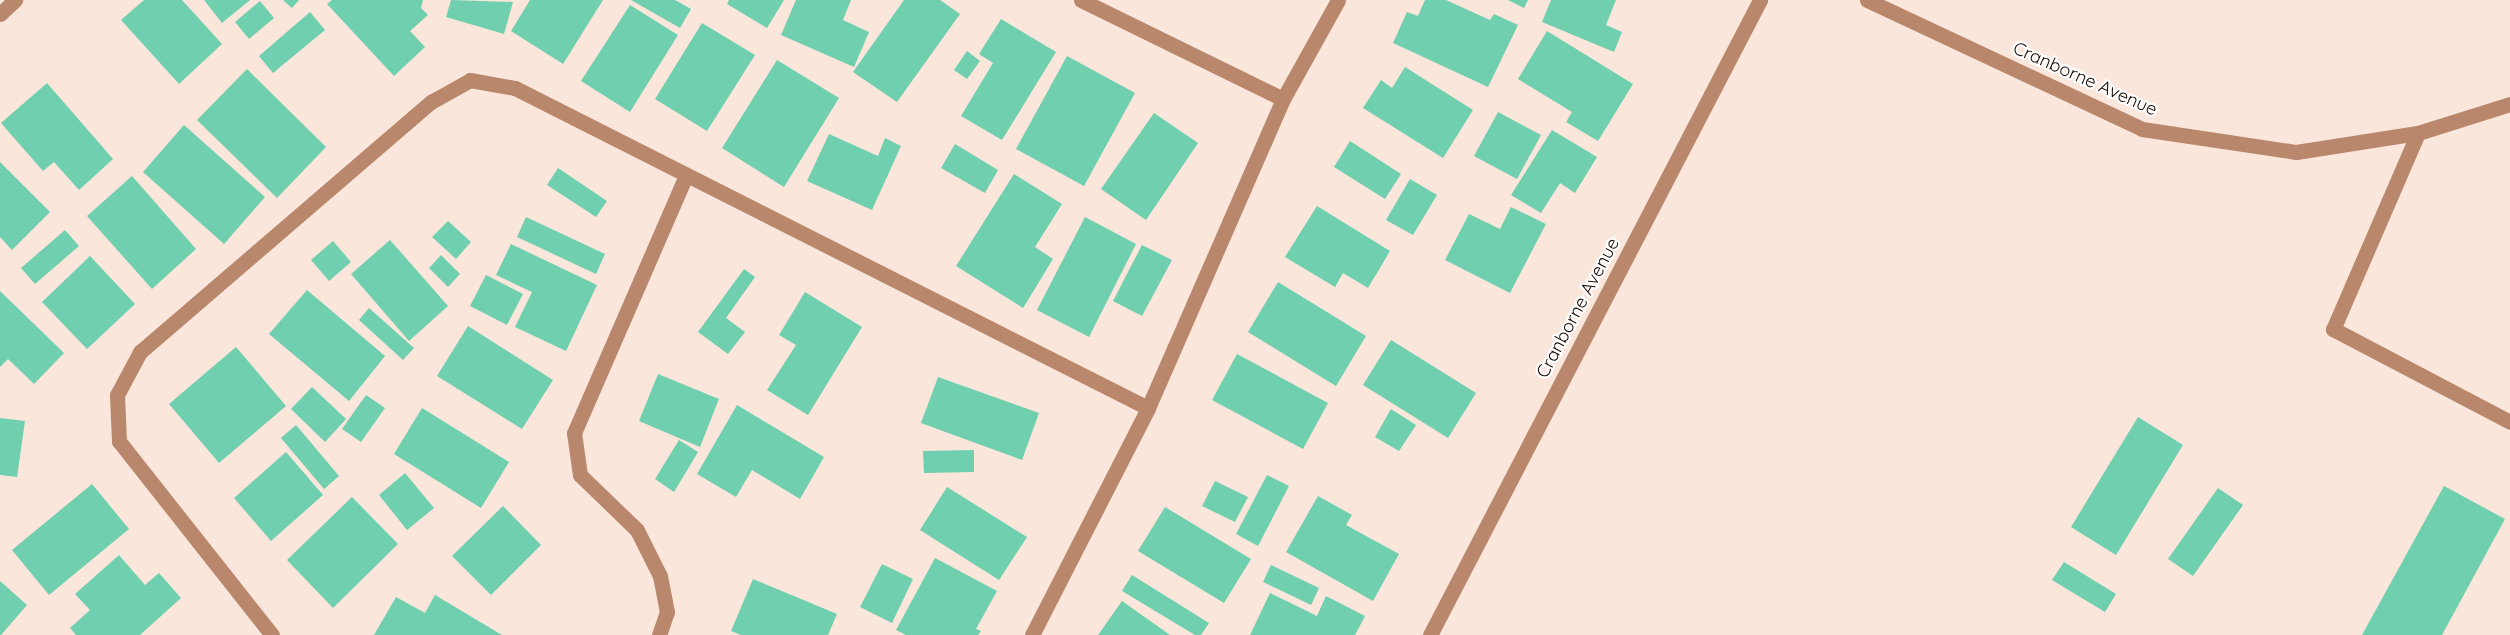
<!DOCTYPE html>
<style>
body{margin:0}
#map{position:relative;width:2510px;height:635px;overflow:hidden;background:#fae6db;font-family:Quicksand,sans-serif}
div>[style]{position:absolute}
[style*='--x']{left:calc(var(--x)*1px);top:calc(var(--y)*1px);width:calc(var(--w)*1px);rotate:calc(var(--a)*1deg)}
.building>*{inset:0;background:#6fcfae}
.minor>*{height:15px;margin:-7.5px;padding:0 7.5px;transform-origin:7.5px;border-radius:7.5px;background:#b9876b}
span{translate:-50% -50%;white-space:nowrap;text-align:center;line-height:1.15;-webkit-text-stroke:4.5px #fff;paint-order:stroke}
.street-label{font-size:18px;color:#180802}
</style>
<div id="map">
<div class="building">
<i style="clip-path:polygon(144px 0,182px 0,222px 44px,179px 84px,121px 20px)"></i>
<i style="clip-path:polygon(204px 0,250px 0,222px 23px)"></i>
<i style="clip-path:polygon(283px 0,299px 0,292px 8px)"></i>
<i style="clip-path:polygon(332px 0,423px 0,421px 8px,428px 15px,410px 31px,425px 47px,394px 76px,327px 4px)"></i>
<i style="clip-path:polygon(451px 0,513px 2px,504px 34px,446px 17px)"></i>
<i style="clip-path:polygon(530px 0,603px 0,563px 64px,511px 31px)"></i>
<i style="clip-path:polygon(631px 0,675px 0,691px 9px,680px 28px)"></i>
<i style="clip-path:polygon(729px 0,784px 0,767px 28px,727px 4px)"></i>
<i style="clip-path:polygon(796px 0,851px 0,843px 20px,869px 32px,854px 67px,781px 35px)"></i>
<i style="clip-path:polygon(904px 0,940px 0,960px 14px,897px 102px,853px 72px)"></i>
<i style="clip-path:polygon(1425px 0,1446px 0,1490px 20px,1494px 14px,1518px 25px,1488px 87px,1393px 43px,1407px 12px,1418px 16px)"></i>
<i style="clip-path:polygon(1508px 0,1528px 0,1524px 8px)"></i>
<i style="clip-path:polygon(1551px 0,1616px 0,1606px 25px,1622px 32px,1614px 52px,1542px 22px)"></i>
<i style="clip-path:polygon(260px 1px,274px 18px,249px 39px,235px 22px)"></i>
<i style="clip-path:polygon(630px 5px,678px 35px,630px 112px,581px 81px)"></i>
<i style="clip-path:polygon(310px 12px,325px 30px,273px 73px,259px 56px)"></i>
<i style="clip-path:polygon(1001px 19px,1056px 52px,1002px 140px,961px 116px,993px 63px,979px 54px)"></i>
<i style="clip-path:polygon(702px 23px,755px 55px,707px 131px,655px 99px)"></i>
<i style="clip-path:polygon(1547px 31px,1633px 84px,1598px 141px,1566px 122px,1572px 112px,1518px 79px)"></i>
<i style="clip-path:polygon(967px 51px,980px 61px,967px 79px,954px 70px)"></i>
<i style="clip-path:polygon(1067px 56px,1135px 93px,1084px 186px,1016px 149px)"></i>
<i style="clip-path:polygon(777px 60px,839px 98px,784px 187px,722px 148px)"></i>
<i style="clip-path:polygon(1405px 67px,1473px 110px,1443px 158px,1363px 108px,1381px 80px,1392px 88px)"></i>
<i style="clip-path:polygon(247px 69px,326px 147px,277px 198px,197px 120px)"></i>
<i style="clip-path:polygon(47px 83px,113px 159px,79px 190px,54px 162px,43px 171px,1px 123px)"></i>
<i style="clip-path:polygon(1498px 112px,1541px 135px,1517px 179px,1474px 156px)"></i>
<i style="clip-path:polygon(1154px 113px,1198px 143px,1146px 220px,1101px 189px)"></i>
<i style="clip-path:polygon(184px 125px,265px 197px,224px 244px,143px 172px)"></i>
<i style="clip-path:polygon(1552px 130px,1597px 157px,1575px 193px,1560px 183px,1541px 213px,1511px 195px)"></i>
<i style="clip-path:polygon(829px 134px,878px 156px,885px 138px,901px 146px,872px 210px,807px 181px)"></i>
<i style="clip-path:polygon(1350px 141px,1401px 174px,1385px 199px,1334px 167px)"></i>
<i style="clip-path:polygon(955px 144px,998px 170px,985px 193px,941px 168px)"></i>
<i style="clip-path:polygon(0 162px,50px 212px,12px 250px,0 237px)"></i>
<i style="clip-path:polygon(558px 168px,607px 201px,596px 217px,547px 185px)"></i>
<i style="clip-path:polygon(1014px 174px,1062px 204px,1035px 247px,1053px 259px,1023px 308px,956px 266px)"></i>
<i style="clip-path:polygon(132px 176px,196px 249px,152px 289px,87px 216px)"></i>
<i style="clip-path:polygon(1410px 179px,1437px 195px,1413px 235px,1386px 220px)"></i>
<i style="clip-path:polygon(1317px 206px,1390px 251px,1368px 288px,1343px 273px,1335px 287px,1285px 257px)"></i>
<i style="clip-path:polygon(1511px 207px,1546px 224px,1510px 293px,1445px 260px,1469px 214px,1500px 229px)"></i>
<i style="clip-path:polygon(526px 217px,605px 254px,596px 274px,517px 237px)"></i>
<i style="clip-path:polygon(1085px 217px,1136px 244px,1089px 337px,1037px 310px)"></i>
<i style="clip-path:polygon(448px 221px,471px 242px,456px 259px,432px 237px)"></i>
<i style="clip-path:polygon(65px 230px,79px 246px,35px 284px,21px 268px)"></i>
<i style="clip-path:polygon(390px 240px,448px 306px,409px 341px,351px 274px)"></i>
<i style="clip-path:polygon(333px 241px,351px 262px,329px 281px,311px 260px)"></i>
<i style="clip-path:polygon(511px 244px,597px 285px,566px 351px,515px 327px,532px 292px,496px 275px)"></i>
<i style="clip-path:polygon(1142px 245px,1172px 260px,1142px 316px,1113px 301px)"></i>
<i style="clip-path:polygon(441px 255px,460px 274px,448px 287px,429px 268px)"></i>
<i style="clip-path:polygon(90px 256px,135px 304px,87px 349px,42px 302px)"></i>
<i style="clip-path:polygon(744px 269px,755px 277px,726px 318px,745px 332px,728px 354px,698px 332px)"></i>
<i style="clip-path:polygon(486px 275px,523px 294px,507px 325px,470px 306px)"></i>
<i style="clip-path:polygon(1278px 282px,1366px 336px,1336px 386px,1248px 332px)"></i>
<i style="clip-path:polygon(307px 290px,385px 356px,349px 401px,269px 334px)"></i>
<i style="clip-path:polygon(0 291px,64px 353px,34px 384px,8px 359px,0 367px)"></i>
<i style="clip-path:polygon(805px 292px,862px 327px,808px 415px,767px 390px,796px 345px,779px 335px)"></i>
<i style="clip-path:polygon(369px 308px,414px 348px,403px 360px,359px 320px)"></i>
<i style="clip-path:polygon(468px 326px,553px 380px,522px 429px,437px 376px)"></i>
<i style="clip-path:polygon(1391px 340px,1476px 393px,1448px 438px,1363px 385px)"></i>
<i style="clip-path:polygon(236px 347px,286px 406px,219px 463px,169px 404px)"></i>
<i style="clip-path:polygon(1237px 354px,1328px 403px,1303px 449px,1212px 400px)"></i>
<i style="clip-path:polygon(658px 374px,719px 399px,700px 447px,639px 421px)"></i>
<i style="clip-path:polygon(938px 377px,1039px 413px,1022px 460px,921px 423px)"></i>
<i style="clip-path:polygon(312px 387px,346px 419px,325px 442px,291px 409px)"></i>
<i style="clip-path:polygon(366px 395px,385px 408px,361px 442px,342px 429px)"></i>
<i style="clip-path:polygon(737px 405px,824px 457px,800px 499px,752px 470px,736px 497px,697px 474px)"></i>
<i style="clip-path:polygon(422px 408px,509px 462px,481px 508px,394px 454px)"></i>
<i style="clip-path:polygon(1391px 409px,1416px 425px,1399px 451px,1375px 437px)"></i>
<i style="clip-path:polygon(2138px 417px,2183px 445px,2116px 555px,2071px 527px)"></i>
<i style="clip-path:polygon(0 418px,25px 421px,17px 477px,0 475px)"></i>
<i style="clip-path:polygon(296px 425px,339px 476px,324px 489px,281px 438px)"></i>
<i style="clip-path:polygon(679px 440px,698px 452px,674px 492px,655px 479px)"></i>
<i style="clip-path:polygon(974px 450px,974px 472px,924px 473px,923px 451px)"></i>
<i style="clip-path:polygon(286px 452px,323px 495px,271px 541px,234px 498px)"></i>
<i style="clip-path:polygon(405px 473px,434px 508px,407px 530px,379px 495px)"></i>
<i style="clip-path:polygon(1267px 475px,1289px 486px,1258px 546px,1236px 534px)"></i>
<i style="clip-path:polygon(1215px 481px,1248px 497px,1235px 522px,1202px 506px)"></i>
<i style="clip-path:polygon(92px 484px,129px 529px,49px 595px,12px 550px)"></i>
<i style="clip-path:polygon(2444px 486px,2505px 519px,2442px 635px,2362px 635px)"></i>
<i style="clip-path:polygon(947px 487px,1027px 537px,999px 580px,920px 530px)"></i>
<i style="clip-path:polygon(2218px 488px,2243px 505px,2193px 576px,2168px 559px)"></i>
<i style="clip-path:polygon(1318px 496px,1352px 515px,1346px 525px,1399px 554px,1373px 601px,1286px 552px)"></i>
<i style="clip-path:polygon(352px 497px,398px 544px,333px 608px,287px 560px)"></i>
<i style="clip-path:polygon(503px 506px,541px 545px,491px 595px,452px 556px)"></i>
<i style="clip-path:polygon(1165px 507px,1251px 559px,1224px 603px,1138px 551px)"></i>
<i style="clip-path:polygon(119px 555px,145px 585px,159px 573px,181px 598px,140px 635px,76px 635px,70px 628px,90px 610px,75px 594px)"></i>
<i style="clip-path:polygon(935px 558px,997px 591px,976px 629px,981px 631px,978px 635px,906px 635px,896px 630px)"></i>
<i style="clip-path:polygon(2064px 562px,2116px 594px,2105px 612px,2052px 580px)"></i>
<i style="clip-path:polygon(882px 564px,913px 579px,892px 623px,860px 607px)"></i>
<i style="clip-path:polygon(1271px 565px,1319px 588px,1311px 605px,1263px 582px)"></i>
<i style="clip-path:polygon(1132px 575px,1209px 623px,1201px 635px,1195px 635px,1122px 591px)"></i>
<i style="clip-path:polygon(753px 579px,837px 614px,828px 635px,741px 635px,731px 631px)"></i>
<i style="clip-path:polygon(0 581px,27px 605px,1px 635px,0 635px)"></i>
<i style="clip-path:polygon(1270px 593px,1317px 616px,1326px 596px,1365px 616px,1355px 635px,1250px 635px)"></i>
<i style="clip-path:polygon(435px 595px,502px 635px,374px 635px,396px 597px,425px 613px)"></i>
<i style="clip-path:polygon(1122px 601px,1170px 635px,1098px 635px)"></i>
</div>
<div class="minor">
<i style="--x:1081;--y:0;--w:225;--a:26.1"></i>
<i style="--x:1867;--y:0;--w:304;--a:25.1"></i>
<i style="--x:2142;--y:129;--w:156;--a:8.5"></i>
<i style="--x:2296;--y:152;--w:123;--a:-8.9"></i>
<i style="--x:2418;--y:133;--w:96;--a:-17.5"></i>
<i style="--x:0;--y:14;--w:21;--a:-43"></i>
<i style="--x:2418;--y:133;--w:214;--a:113.4"></i>
<i style="--x:2333;--y:329;--w:200;--a:27.7"></i>
<i style="--x:272;--y:635;--w:247;--a:-128.3"></i>
<i style="--x:119;--y:441;--w:46;--a:-92.5"></i>
<i style="--x:117;--y:395;--w:49;--a:-61.9"></i>
<i style="--x:140;--y:352;--w:384;--a:-40.7"></i>
<i style="--x:431;--y:102;--w:45;--a:-29.4"></i>
<i style="--x:470;--y:80;--w:46;--a:10.1"></i>
<i style="--x:515;--y:88;--w:709;--a:26.82"></i>
<i style="--x:659;--y:635;--w:24;--a:-71"></i>
<i style="--x:667;--y:612;--w:37;--a:-101"></i>
<i style="--x:660;--y:576;--w:51;--a:-116.6"></i>
<i style="--x:637;--y:530;--w:79;--a:-136"></i>
<i style="--x:580;--y:475;--w:42;--a:-98.1"></i>
<i style="--x:574;--y:433;--w:281;--a:-66.5"></i>
<i style="--x:1032;--y:635;--w:255;--a:-62.9"></i>
<i style="--x:1148;--y:408;--w:337;--a:-66.4"></i>
<i style="--x:1283;--y:99;--w:113;--a:-60.9"></i>
<i style="--x:1430;--y:635;--w:716;--a:-62.54"></i>
</div>
<div class="street-label">
<span style="left:2085px;top:79px;rotate:24deg">Cranborne Avenue</span>
<span style="left:1578px;top:308px;rotate:-62deg">Cranborne Avenue</span>
</div>
</div>
